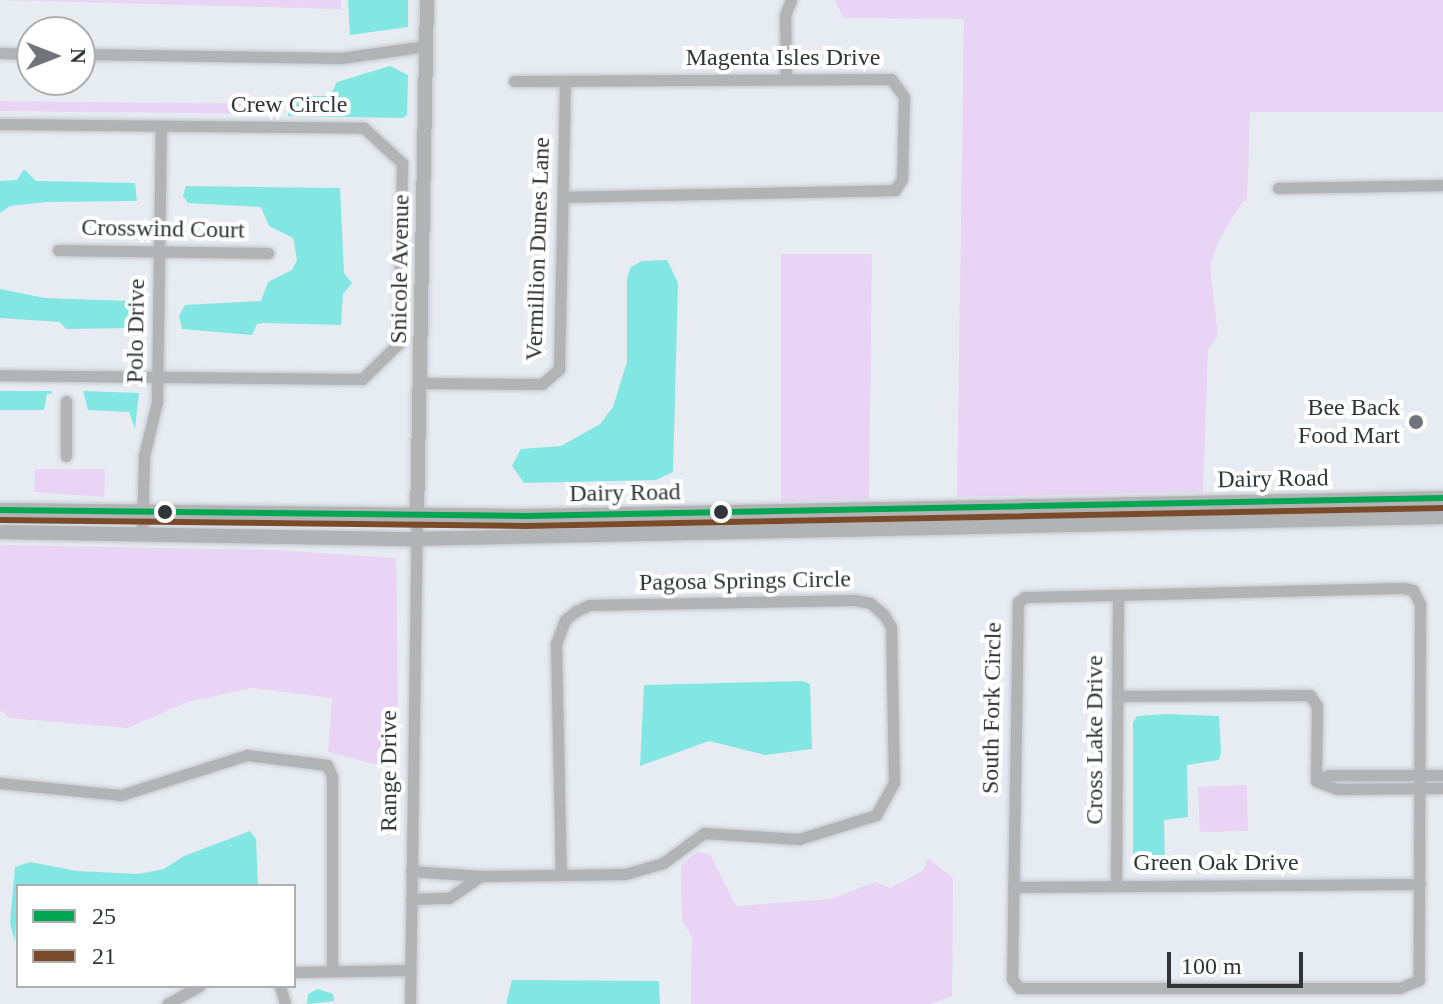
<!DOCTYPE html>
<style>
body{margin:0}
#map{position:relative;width:1443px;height:1004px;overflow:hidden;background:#e7ecf2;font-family:"Times New Roman",serif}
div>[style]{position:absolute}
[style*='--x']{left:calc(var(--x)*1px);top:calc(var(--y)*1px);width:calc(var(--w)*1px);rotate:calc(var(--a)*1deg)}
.green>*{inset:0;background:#e9d4f6}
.water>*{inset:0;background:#82e6e3}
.roads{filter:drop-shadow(0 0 2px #c3c7cc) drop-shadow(0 0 2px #c3c7cc)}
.minor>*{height:11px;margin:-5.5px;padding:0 5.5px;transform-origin:5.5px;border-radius:5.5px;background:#b2b3b5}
.tertiary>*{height:14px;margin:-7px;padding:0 7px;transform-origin:7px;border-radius:7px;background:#b2b3b5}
.bus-1>*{height:6px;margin:-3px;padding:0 3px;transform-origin:3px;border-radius:3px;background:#00a651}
.bus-2>*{height:6px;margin:-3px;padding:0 3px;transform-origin:3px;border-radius:3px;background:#7a4b2a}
.dots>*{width:22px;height:22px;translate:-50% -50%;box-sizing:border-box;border:4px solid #fff;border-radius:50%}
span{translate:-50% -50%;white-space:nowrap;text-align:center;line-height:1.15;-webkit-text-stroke:8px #fff;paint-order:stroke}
.street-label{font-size:24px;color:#313438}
.poi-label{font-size:24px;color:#313438}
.right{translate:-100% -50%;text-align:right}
.legend{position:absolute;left:16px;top:884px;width:280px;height:104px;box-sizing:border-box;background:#fff;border:2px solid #adaeaf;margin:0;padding:10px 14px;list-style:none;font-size:24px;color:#313438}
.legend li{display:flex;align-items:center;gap:16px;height:40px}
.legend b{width:40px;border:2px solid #adaeaf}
.north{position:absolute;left:16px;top:16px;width:80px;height:80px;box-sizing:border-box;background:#fff;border:2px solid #adaeaf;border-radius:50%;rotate:90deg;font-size:22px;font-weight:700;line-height:32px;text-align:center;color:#313438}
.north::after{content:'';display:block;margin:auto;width:28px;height:36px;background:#717479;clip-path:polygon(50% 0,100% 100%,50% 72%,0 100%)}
.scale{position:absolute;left:1167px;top:952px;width:136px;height:36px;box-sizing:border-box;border:4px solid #313438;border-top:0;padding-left:10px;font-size:24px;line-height:28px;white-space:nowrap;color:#313438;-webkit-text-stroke:6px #fff;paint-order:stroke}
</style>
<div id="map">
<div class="green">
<i style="clip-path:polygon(0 0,341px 0,341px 9px)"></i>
<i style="clip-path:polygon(835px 0,1443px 0,1443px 112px,1250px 112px,1247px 202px,1243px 201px,1219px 240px,1210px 266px,1218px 336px,1208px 350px,1203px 492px,957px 497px,964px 19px,843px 18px)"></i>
<i style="clip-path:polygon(0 101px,282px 104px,281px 114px,0 111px)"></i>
<i style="clip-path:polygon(781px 254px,872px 254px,869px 499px,781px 501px)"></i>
<i style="clip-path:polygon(35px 469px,105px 469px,104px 497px,34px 492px)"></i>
<i style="clip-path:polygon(0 545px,276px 550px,396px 558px,399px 771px,328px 752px,332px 698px,252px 688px,187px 702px,128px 728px,9px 718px,0 710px)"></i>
<i style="clip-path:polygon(1247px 785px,1248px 831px,1200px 832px,1198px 787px)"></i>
<i style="clip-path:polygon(697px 852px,710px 854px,736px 906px,831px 899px,875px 882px,890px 888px,923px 871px,928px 858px,953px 878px,952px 996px,929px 1004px,691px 1004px,692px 937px,682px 920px,681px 865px)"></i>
</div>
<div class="water">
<i style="clip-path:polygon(348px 0,408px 0,408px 27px,350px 35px)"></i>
<i style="clip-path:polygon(390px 66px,408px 75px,407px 115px,403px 118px,288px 116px,289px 96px,330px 96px,337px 82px)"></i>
<i style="clip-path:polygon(24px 169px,36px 181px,135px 183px,137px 201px,46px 202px,10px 206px,0 213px,0 181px,17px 180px)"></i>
<i style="clip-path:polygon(186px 186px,340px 188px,344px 273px,352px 283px,343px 294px,341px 325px,264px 323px,257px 324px,252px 335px,182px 329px,179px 316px,185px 305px,261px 301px,268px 282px,292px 270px,297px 260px,293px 238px,269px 226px,261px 207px,188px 203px,183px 196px)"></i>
<i style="clip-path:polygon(667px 260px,678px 283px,673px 472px,656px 480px,524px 483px,512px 466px,521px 449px,561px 446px,600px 424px,613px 407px,627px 362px,627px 278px,631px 267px,642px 261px)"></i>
<i style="clip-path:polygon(0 289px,45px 298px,129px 301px,137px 308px,135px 328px,66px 329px,60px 322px,0 318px)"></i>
<i style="clip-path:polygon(0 391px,51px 391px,52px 394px,47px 394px,44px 410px,0 410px)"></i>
<i style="clip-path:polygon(83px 391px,139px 393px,135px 429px,129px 412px,88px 410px)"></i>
<i style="clip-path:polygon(802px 681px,810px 684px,812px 749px,765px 755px,709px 741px,640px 766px,644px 685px)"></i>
<i style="clip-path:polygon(1167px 714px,1219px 716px,1221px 752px,1219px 760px,1187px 765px,1188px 817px,1164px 820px,1165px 867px,1133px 869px,1133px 722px,1137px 716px)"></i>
<i style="clip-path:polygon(250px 831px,256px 839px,258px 886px,18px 886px,15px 942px,10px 923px,15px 867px,30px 862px,77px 871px,138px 874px,164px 869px,184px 856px)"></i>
<i style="clip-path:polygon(512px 980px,659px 981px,660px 1004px,506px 1004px)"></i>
<i style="clip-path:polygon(318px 989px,333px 994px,334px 1001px,307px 1004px,308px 994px)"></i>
</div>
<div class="roads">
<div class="minor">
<i style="--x:0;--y:53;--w:32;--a:2"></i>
<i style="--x:80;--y:54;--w:261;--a:0.9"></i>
<i style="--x:341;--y:58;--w:86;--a:-8"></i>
<i style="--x:786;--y:78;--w:63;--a:-90.9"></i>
<i style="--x:785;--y:15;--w:16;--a:-68"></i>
<i style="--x:514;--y:81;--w:377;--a:-0.3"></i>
<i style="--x:891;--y:79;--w:22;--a:54"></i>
<i style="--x:904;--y:97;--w:82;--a:91.4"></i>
<i style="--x:902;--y:179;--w:13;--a:122"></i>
<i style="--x:895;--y:190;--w:332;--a:178.8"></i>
<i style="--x:0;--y:124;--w:364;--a:0.6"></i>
<i style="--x:364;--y:128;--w:52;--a:42.6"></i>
<i style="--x:402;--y:163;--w:180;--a:91"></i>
<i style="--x:399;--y:343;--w:52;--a:135.8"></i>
<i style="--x:362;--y:379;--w:362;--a:-179.4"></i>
<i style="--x:1278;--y:188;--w:165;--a:-1"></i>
<i style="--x:58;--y:250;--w:210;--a:0.8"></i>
<i style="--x:420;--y:383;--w:122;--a:0.5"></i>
<i style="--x:542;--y:384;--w:23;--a:-41"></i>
<i style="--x:559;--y:369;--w:287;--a:-88.8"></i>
<i style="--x:66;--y:456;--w:55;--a:-90"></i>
<i style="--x:142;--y:534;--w:78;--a:-88.5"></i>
<i style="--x:144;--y:456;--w:56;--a:-76.5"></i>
<i style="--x:157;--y:402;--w:276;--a:-89.2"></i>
<i style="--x:1403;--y:588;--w:10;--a:11"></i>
<i style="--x:1413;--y:590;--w:16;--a:63"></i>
<i style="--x:1420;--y:604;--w:376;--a:90.2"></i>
<i style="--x:1419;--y:980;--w:22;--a:158"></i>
<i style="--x:1399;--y:988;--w:380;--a:180"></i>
<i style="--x:1019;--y:988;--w:11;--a:-128"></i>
<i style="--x:1012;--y:979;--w:377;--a:-89.1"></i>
<i style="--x:1018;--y:602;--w:9;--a:-36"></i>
<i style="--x:1025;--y:597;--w:378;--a:-1.4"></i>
<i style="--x:1117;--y:696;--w:193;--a:-0.3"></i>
<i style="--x:1310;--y:695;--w:13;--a:58"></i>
<i style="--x:1317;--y:706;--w:75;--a:90.8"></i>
<i style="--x:1316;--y:781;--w:22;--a:21"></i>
<i style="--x:1337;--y:789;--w:106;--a:-0.5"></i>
<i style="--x:1316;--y:781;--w:14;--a:-25"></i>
<i style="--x:1329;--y:775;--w:114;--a:0"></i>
<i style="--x:0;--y:783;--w:122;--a:5.7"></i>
<i style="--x:121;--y:795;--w:132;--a:-17.6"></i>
<i style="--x:247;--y:755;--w:81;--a:7.1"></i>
<i style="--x:327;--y:765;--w:13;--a:67"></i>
<i style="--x:332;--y:777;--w:194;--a:90"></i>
<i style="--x:411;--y:871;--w:70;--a:4.1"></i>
<i style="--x:481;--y:876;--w:80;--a:-0.7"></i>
<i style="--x:561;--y:875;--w:64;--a:-0.9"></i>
<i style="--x:625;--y:874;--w:40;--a:-16"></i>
<i style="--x:663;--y:863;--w:51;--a:-36.2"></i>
<i style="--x:704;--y:833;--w:95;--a:3.6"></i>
<i style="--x:799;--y:839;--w:81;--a:-17.3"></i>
<i style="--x:876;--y:815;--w:37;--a:-61"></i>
<i style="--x:894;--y:783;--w:156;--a:-91.1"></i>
<i style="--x:891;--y:627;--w:14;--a:-120"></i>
<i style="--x:884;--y:615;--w:18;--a:-139"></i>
<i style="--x:870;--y:603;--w:15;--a:-169"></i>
<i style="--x:855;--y:600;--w:266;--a:178.9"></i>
<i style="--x:589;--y:605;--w:14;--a:155"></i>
<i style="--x:576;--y:611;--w:14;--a:141"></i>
<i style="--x:565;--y:620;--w:26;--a:111"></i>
<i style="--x:556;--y:644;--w:231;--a:88.8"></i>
<i style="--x:1116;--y:886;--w:291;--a:-89.6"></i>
<i style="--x:1013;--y:887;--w:407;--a:-0.4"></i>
<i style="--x:411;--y:899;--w:38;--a:-2"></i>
<i style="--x:449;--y:898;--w:39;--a:-35"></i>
<i style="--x:294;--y:972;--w:117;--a:-1"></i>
<i style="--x:280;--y:986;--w:19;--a:74"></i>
<i style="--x:167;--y:1004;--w:37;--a:-29"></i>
<i style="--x:410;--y:1004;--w:487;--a:-89.2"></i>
</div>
<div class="tertiary">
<i style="--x:0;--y:510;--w:525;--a:0.65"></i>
<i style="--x:525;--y:516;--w:918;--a:-1.12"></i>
<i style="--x:417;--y:517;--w:517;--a:-88.89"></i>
<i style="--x:0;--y:532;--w:413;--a:1"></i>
<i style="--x:413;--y:539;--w:1030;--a:-1.22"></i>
</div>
</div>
<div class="bus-1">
<i style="--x:0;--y:510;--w:525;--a:0.65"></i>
<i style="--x:525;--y:516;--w:918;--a:-1.12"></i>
</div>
<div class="bus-2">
<i style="--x:0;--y:520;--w:525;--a:0.65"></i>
<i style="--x:525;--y:526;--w:918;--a:-1.12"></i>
</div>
<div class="dots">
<i style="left:1416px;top:422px;background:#717479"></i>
<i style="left:165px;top:512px;background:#313438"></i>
<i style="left:721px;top:512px;background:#313438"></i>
</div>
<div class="street-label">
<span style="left:783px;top:58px">Magenta Isles Drive</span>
<span style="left:289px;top:105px">Crew Circle</span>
<span style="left:163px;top:229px;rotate:1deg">Crosswind Court</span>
<span style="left:538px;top:249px;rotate:-88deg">Vermillion Dunes Lane</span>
<span style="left:400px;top:269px;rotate:-89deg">Snicole Avenue</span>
<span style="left:136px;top:331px;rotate:-89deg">Polo Drive</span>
<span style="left:1273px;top:479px;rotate:-1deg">Dairy Road</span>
<span style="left:625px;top:493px;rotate:-1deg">Dairy Road</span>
<span style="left:745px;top:581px;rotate:-1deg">Pagosa Springs Circle</span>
<span style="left:992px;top:708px;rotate:-89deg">South Fork Circle</span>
<span style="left:1095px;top:740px;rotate:-90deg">Cross Lake Drive</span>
<span style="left:389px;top:771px;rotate:-90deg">Range Drive</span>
<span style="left:1216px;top:863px">Green Oak Drive</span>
</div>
<div class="poi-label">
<span class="right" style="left:1400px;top:422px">Bee Back<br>Food Mart</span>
</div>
<ul class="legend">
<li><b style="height:10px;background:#00a651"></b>25</li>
<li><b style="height:10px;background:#7a4b2a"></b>21</li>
</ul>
<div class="north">N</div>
<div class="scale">100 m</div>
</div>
